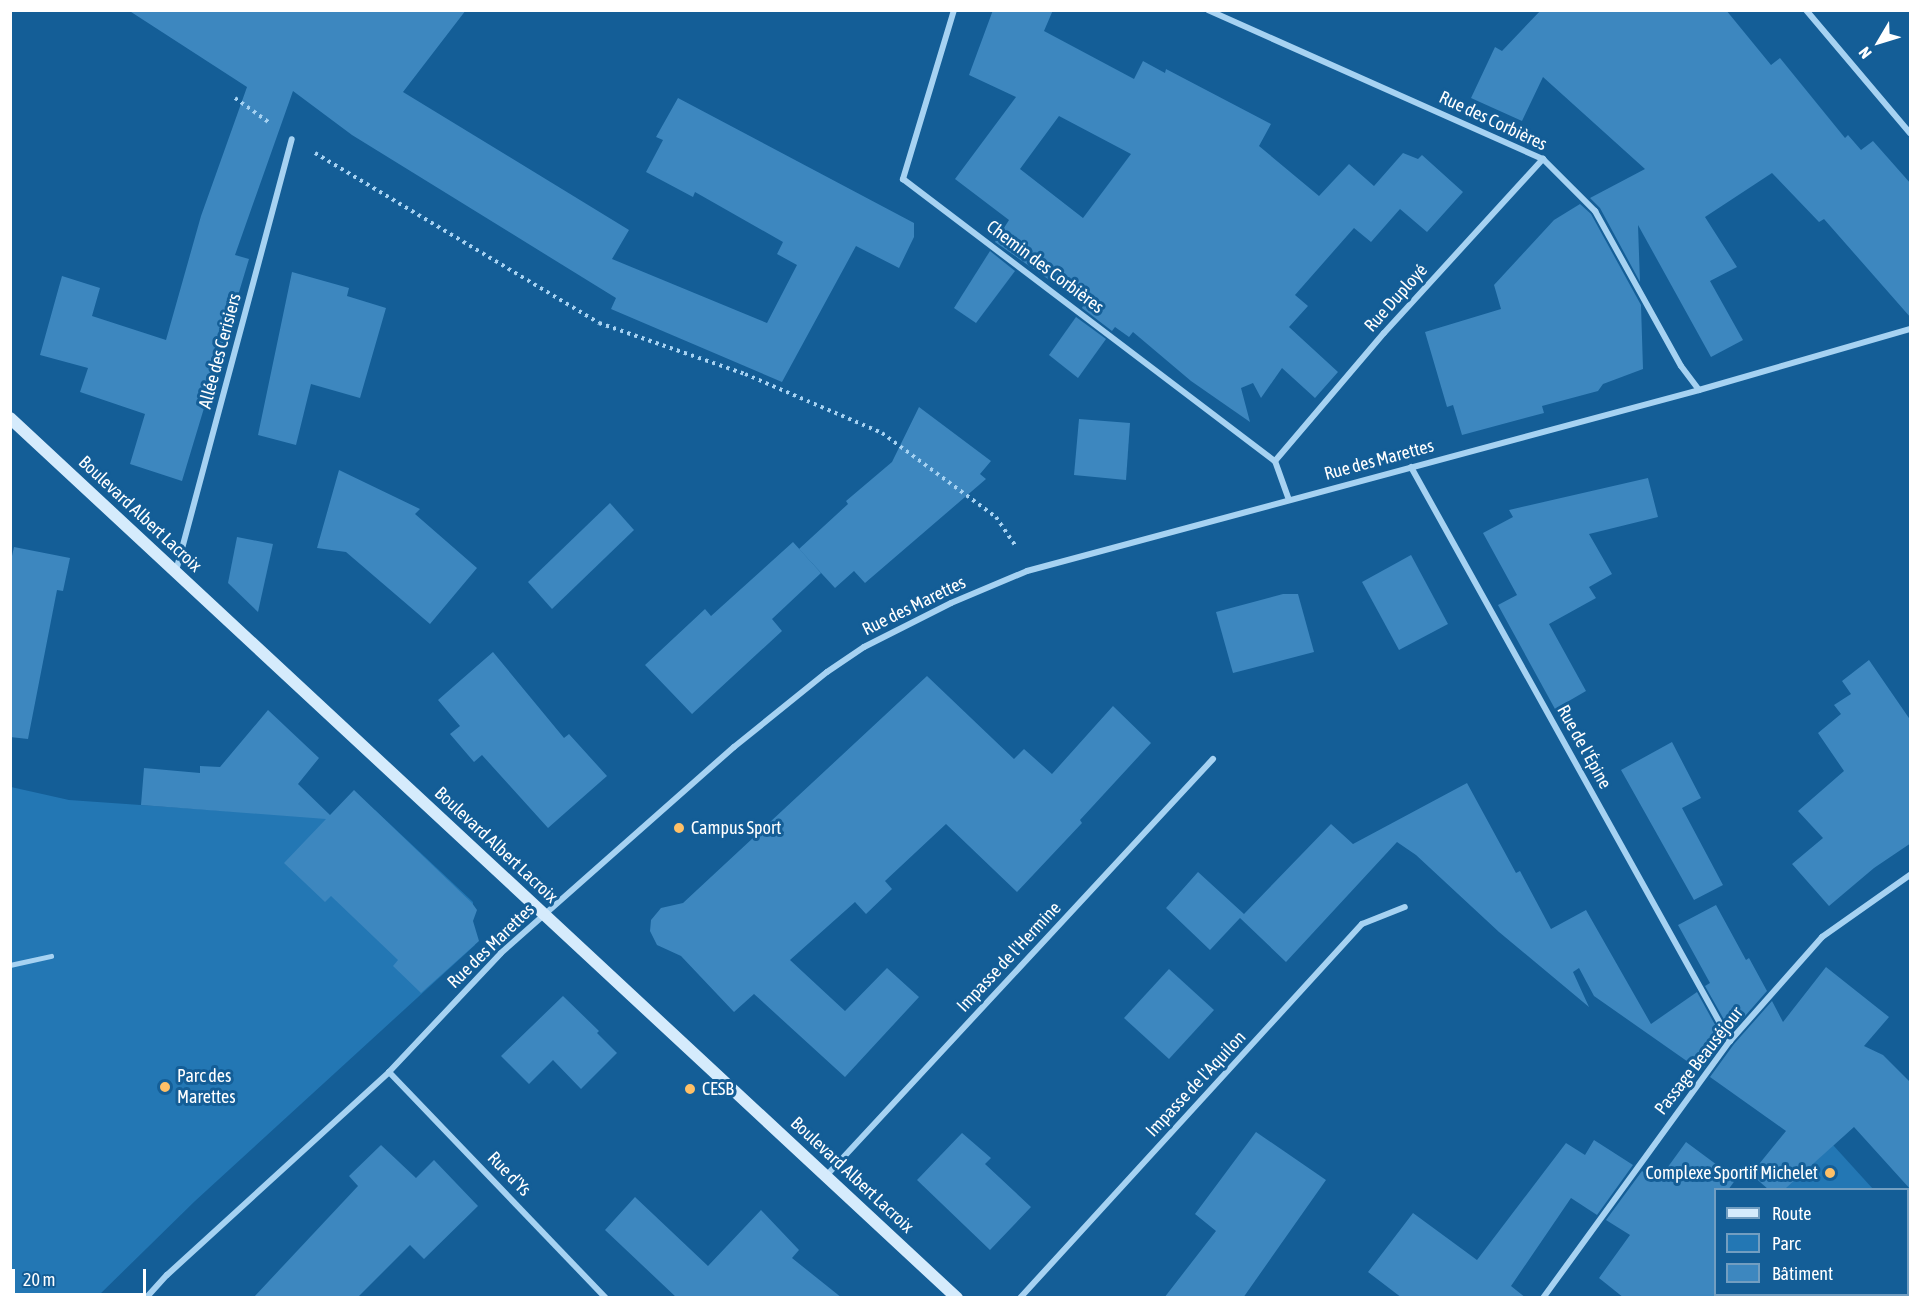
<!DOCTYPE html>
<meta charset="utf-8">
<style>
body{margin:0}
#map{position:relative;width:1921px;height:1308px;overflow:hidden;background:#145e97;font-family:"Asap Condensed",sans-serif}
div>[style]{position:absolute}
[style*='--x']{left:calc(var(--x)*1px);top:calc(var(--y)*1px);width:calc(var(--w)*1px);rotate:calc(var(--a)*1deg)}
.green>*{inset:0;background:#2377b4}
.building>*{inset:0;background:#3d87bf}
.path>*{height:4px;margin-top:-2px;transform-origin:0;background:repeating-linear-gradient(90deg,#a6d2f2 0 3px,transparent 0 7.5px)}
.lane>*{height:4.5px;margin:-2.25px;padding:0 2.25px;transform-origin:2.25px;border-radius:2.25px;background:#a6d2f2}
.street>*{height:6px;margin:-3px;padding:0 3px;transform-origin:3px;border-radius:3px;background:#a6d2f2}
.secondary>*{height:12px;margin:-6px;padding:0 6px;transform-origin:6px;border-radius:6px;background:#d5ebfc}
.dots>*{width:16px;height:16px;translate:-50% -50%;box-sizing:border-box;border:3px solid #145e97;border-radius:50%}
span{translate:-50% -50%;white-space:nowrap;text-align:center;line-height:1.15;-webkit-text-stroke:6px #145e97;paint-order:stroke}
.street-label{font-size:18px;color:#fff}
.poi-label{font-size:18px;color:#fff}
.left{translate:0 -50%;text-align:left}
.right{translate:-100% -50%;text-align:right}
.frame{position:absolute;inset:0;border:12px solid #fff;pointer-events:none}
.legend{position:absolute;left:1714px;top:1188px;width:195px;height:108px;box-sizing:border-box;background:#145e97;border:2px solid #729ec1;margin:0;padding:8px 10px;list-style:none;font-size:18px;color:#fff}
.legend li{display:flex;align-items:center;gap:12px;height:30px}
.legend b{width:30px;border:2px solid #729ec1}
.north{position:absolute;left:1849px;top:12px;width:60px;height:60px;-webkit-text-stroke:4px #145e97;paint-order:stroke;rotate:232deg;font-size:16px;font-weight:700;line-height:24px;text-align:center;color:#fff}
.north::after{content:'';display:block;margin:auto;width:21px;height:27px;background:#fff;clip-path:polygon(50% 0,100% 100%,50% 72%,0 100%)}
.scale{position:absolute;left:12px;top:1269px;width:134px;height:27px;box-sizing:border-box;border:3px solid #fff;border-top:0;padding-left:8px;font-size:18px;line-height:21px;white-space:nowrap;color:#fff;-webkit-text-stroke:4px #145e97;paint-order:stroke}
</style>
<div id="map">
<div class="green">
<i style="clip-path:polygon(11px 787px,69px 800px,226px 811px,368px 818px,375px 810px,473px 902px,473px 908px,468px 914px,475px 945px,195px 1201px,97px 1297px,11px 1298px)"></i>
<i style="clip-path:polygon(1833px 1145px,1873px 1189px,1784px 1190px)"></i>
<i style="clip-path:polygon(1908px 1228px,1910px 1232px,1910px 1297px,1682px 1298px,1716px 1294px,1908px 1294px)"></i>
</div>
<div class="building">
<i style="clip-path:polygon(128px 10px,466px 10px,403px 92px,629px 230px,612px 259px,767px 323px,797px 265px,777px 254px,783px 242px,695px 192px,693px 197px,646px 172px,663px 140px,656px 137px,678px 98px,914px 223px,914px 237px,899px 268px,856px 246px,782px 382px,611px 309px,616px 298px,352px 135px,293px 91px,235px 255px,249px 259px,182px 481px,130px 464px,145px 414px,80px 392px,88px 368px,40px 355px,62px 276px,100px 288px,92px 316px,166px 340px,201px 216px,247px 87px)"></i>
<i style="clip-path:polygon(evenodd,993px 10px,1053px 10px,1044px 31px,1134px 79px,1143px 61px,1165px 73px,1166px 69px,1271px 124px,1259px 146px,1319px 196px,1349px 164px,1374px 186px,1403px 153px,1418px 159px,1422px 155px,1463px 192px,1427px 232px,1400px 209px,1371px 242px,1354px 228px,1295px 295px,1308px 306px,1289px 327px,1338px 372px,1315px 398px,1282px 368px,1261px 398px,1253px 383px,1241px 388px,1250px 422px,1191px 381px,1133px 332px,1129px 337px,1115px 327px,1112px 331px,1082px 308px,1084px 304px,995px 242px,1009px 220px,955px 179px,1016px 97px,969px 75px,993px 10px,1059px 116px,1131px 154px,1083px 218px,1020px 169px,1059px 116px)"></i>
<i style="clip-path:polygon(1541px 10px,1726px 10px,1771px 65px,1780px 58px,1845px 138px,1848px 135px,1861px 150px,1873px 141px,1911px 184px,1911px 318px,1824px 219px,1819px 222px,1772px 173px,1705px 217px,1737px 267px,1710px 281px,1743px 340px,1711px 357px,1638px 225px,1640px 282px,1600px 208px,1590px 198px,1645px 169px,1543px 77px,1522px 121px,1471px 98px,1495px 47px,1502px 51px)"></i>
<i style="clip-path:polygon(1580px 204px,1591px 214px,1641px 305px,1643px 369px,1603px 384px,1598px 391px,1542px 406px,1544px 413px,1462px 435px,1453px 405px,1447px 407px,1425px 332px,1501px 309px,1494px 285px,1554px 220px)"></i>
<i style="clip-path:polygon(990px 251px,1015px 271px,976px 323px,954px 308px)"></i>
<i style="clip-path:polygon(292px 272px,349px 288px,347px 296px,386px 308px,360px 398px,311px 384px,296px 445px,258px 435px)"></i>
<i style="clip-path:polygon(1076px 317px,1106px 339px,1078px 378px,1049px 355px)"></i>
<i style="clip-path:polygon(919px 407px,991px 461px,980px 474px,986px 479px,865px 583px,854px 571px,835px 588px,799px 549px,848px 504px,846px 501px,892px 462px)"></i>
<i style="clip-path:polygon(1079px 419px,1130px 423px,1126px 480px,1074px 475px)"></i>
<i style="clip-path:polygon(339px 470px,420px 509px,415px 514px,477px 568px,430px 624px,346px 552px,317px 548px)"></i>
<i style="clip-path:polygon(1648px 478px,1658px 517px,1589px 534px,1612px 574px,1589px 587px,1596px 598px,1549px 624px,1586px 691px,1555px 709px,1498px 605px,1517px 595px,1483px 533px,1513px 517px,1509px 510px)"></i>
<i style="clip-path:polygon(610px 503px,634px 530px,552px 609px,528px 582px)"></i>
<i style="clip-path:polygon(237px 537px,273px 544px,258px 612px,228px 583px)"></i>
<i style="clip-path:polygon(793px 542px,821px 573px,772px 619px,782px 631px,692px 714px,645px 665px,705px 609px,711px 616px)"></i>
<i style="clip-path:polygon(14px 547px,70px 558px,63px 591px,57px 590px,28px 739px,10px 737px,10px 565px)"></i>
<i style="clip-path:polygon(1411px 555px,1448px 624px,1399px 650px,1362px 582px)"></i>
<i style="clip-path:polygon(1283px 594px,1298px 594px,1314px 652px,1233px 673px,1216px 612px)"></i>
<i style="clip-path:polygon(493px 652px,564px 738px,569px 734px,607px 776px,548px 828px,482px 755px,474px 762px,450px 734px,460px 726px,438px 700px)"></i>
<i style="clip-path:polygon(1869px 660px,1911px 721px,1911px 843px,1874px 868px,1829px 906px,1792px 864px,1823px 838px,1798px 811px,1844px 771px,1818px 733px,1841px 714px,1834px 705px,1851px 694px,1842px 681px)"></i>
<i style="clip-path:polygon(927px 676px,1014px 759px,1024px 749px,1052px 774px,1113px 706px,1151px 743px,1080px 820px,1082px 823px,1017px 892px,946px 824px,885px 881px,892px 889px,866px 914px,855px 902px,790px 960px,845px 1011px,887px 968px,919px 997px,845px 1077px,754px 994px,734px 1012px,681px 956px,657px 945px,650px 931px,651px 920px,661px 908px,683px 903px)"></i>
<i style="clip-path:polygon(268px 710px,319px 758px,298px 784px,330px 815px,354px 790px,472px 903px,477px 910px,473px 921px,479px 941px,421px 993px,393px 966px,398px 960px,331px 896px,325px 902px,284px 863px,326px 819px,141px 805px,144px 768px,200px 773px,200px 766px,220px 767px)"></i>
<i style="clip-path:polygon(1672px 742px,1701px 798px,1682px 808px,1723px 885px,1694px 900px,1621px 770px)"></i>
<i style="clip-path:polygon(1467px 783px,1516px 873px,1520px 871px,1551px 929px,1586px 910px,1651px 1024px,1697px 992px,1724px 1041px,1701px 1071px,1594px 996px,1579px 968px,1573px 972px,1589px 1007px,1499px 932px,1416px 855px,1397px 842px,1286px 962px,1240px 918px,1210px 950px,1166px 908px,1198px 872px,1244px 914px,1331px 824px,1353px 844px)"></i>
<i style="clip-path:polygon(1716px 905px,1746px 960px,1749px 958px,1767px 991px,1731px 1032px,1705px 986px,1710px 983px,1678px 925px)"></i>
<i style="clip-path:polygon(1826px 967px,1889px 1017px,1864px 1046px,1883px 1055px,1911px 1083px,1911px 1190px,1854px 1127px,1784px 1190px,1769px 1190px,1751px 1174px,1786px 1131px,1710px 1077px,1734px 1044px,1772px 1001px,1783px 1022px)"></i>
<i style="clip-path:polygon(1169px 969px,1214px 1010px,1169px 1059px,1124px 1018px)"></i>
<i style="clip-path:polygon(563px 996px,599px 1031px,597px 1033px,617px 1053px,581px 1089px,553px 1060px,529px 1084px,501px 1056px)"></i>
<i style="clip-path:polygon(1256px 1132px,1326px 1180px,1243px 1298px,1164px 1298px,1216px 1231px,1195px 1214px)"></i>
<i style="clip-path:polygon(962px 1133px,991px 1158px,985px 1164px,1031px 1207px,990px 1250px,917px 1180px)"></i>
<i style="clip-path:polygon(1594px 1140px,1633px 1165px,1597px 1215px,1571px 1198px,1511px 1286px,1526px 1298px,1402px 1298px,1368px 1272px,1413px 1213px,1477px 1260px,1566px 1143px,1585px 1155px)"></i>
<i style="clip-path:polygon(1686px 1142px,1736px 1179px,1728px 1190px,1716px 1190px,1716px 1298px,1624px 1298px,1599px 1278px,1630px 1235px,1606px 1220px,1642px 1171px,1657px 1182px)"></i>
<i style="clip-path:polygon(381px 1145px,416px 1178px,434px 1160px,478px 1206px,424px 1259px,410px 1245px,357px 1298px,253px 1298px,358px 1186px,349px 1176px)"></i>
<i style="clip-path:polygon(635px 1197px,708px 1266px,761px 1210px,799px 1250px,792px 1258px,842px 1298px,677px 1298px,605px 1230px)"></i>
</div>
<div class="path">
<i style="--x:235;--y:98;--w:44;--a:35.8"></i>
<i style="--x:315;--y:153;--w:331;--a:30.9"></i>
<i style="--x:599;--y:323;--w:155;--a:19.3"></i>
<i style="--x:745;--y:374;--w:149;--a:23.3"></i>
<i style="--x:882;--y:433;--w:142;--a:36.4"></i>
<i style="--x:996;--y:517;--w:37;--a:56"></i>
</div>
<div class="lane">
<i style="--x:10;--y:965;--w:42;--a:-12.4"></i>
</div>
<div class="street">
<i style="--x:954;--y:10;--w:177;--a:106.8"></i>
<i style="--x:903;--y:179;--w:467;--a:37.2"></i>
<i style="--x:1275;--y:461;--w:41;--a:70.3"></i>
<i style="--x:1208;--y:10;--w:367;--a:24"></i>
<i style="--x:1543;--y:159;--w:74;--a:45"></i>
<i style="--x:1595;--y:211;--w:177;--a:61"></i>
<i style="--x:1681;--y:366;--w:30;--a:53"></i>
<i style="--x:1806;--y:10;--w:161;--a:49.8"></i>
<i style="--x:1275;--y:461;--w:168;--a:-49.6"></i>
<i style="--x:1384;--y:333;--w:236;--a:-47.6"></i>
<i style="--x:1411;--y:467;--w:657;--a:60.94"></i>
<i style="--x:176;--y:571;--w:447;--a:-75"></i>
<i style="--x:389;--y:1072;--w:313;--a:46.2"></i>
<i style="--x:826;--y:1176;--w:569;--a:-47.14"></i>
<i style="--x:146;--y:1298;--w:31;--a:-48"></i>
<i style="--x:167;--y:1275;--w:301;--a:-42.4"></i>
<i style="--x:389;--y:1072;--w:163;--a:-46.7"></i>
<i style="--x:501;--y:953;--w:311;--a:-41.5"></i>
<i style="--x:734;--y:747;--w:119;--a:-38.9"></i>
<i style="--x:827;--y:672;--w:45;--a:-34"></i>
<i style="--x:864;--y:647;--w:97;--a:-26.8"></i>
<i style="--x:951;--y:603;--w:82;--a:-22.8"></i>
<i style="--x:1027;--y:571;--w:696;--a:-15.07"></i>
<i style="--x:1699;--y:390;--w:220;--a:-16.1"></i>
<i style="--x:1020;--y:1298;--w:507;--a:-47.56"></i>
<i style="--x:1362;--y:924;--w:46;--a:-21.6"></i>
<i style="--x:1543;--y:1298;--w:318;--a:-54"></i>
<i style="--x:1730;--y:1041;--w:139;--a:-48.5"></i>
<i style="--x:1822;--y:937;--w:108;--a:-35.2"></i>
</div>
<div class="secondary">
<i style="--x:10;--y:418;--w:1293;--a:42.9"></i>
</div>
<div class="dots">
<i style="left:679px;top:828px;background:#ffc067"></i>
<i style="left:165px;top:1087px;background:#ffc067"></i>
<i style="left:690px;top:1089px;background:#ffc067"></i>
<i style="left:1830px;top:1173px;background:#ffc067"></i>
</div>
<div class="street-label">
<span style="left:1493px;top:121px;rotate:25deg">Rue des Corbières</span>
<span style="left:1045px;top:267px;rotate:37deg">Chemin des Corbières</span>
<span style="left:1396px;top:298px;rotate:-48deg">Rue Duployé</span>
<span style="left:220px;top:351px;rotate:-75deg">Allée des Cerisiers</span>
<span style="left:1379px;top:460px;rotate:-15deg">Rue des Marettes</span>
<span style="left:140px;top:514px;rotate:43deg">Boulevard Albert Lacroix</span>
<span style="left:914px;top:606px;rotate:-26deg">Rue des Marettes</span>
<span style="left:1584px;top:747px;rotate:61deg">Rue de l'Épine</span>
<span style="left:496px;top:845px;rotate:43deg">Boulevard Albert Lacroix</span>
<span style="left:491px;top:946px;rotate:-44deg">Rue des Marettes</span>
<span style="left:1009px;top:957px;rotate:-47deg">Impasse de l'Hermine</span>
<span style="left:1699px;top:1061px;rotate:-52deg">Passage Beauséjour</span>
<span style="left:1196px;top:1084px;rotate:-47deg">Impasse de l'Aquilon</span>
<span style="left:509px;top:1174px;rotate:46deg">Rue d'Ys</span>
<span style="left:852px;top:1175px;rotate:43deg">Boulevard Albert Lacroix</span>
</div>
<div class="poi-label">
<span class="left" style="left:691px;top:828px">Campus Sport</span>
<span class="left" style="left:177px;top:1087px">Parc des<br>Marettes</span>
<span class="left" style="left:702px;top:1089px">CESB</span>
<span class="right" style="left:1818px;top:1173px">Complexe Sportif Michelet</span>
</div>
<div class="frame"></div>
<ul class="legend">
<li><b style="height:8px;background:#d5ebfc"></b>Route</li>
<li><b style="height:16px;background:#2377b4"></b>Parc</li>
<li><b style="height:16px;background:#3d87bf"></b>Bâtiment</li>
</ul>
<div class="north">N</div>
<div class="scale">20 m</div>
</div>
